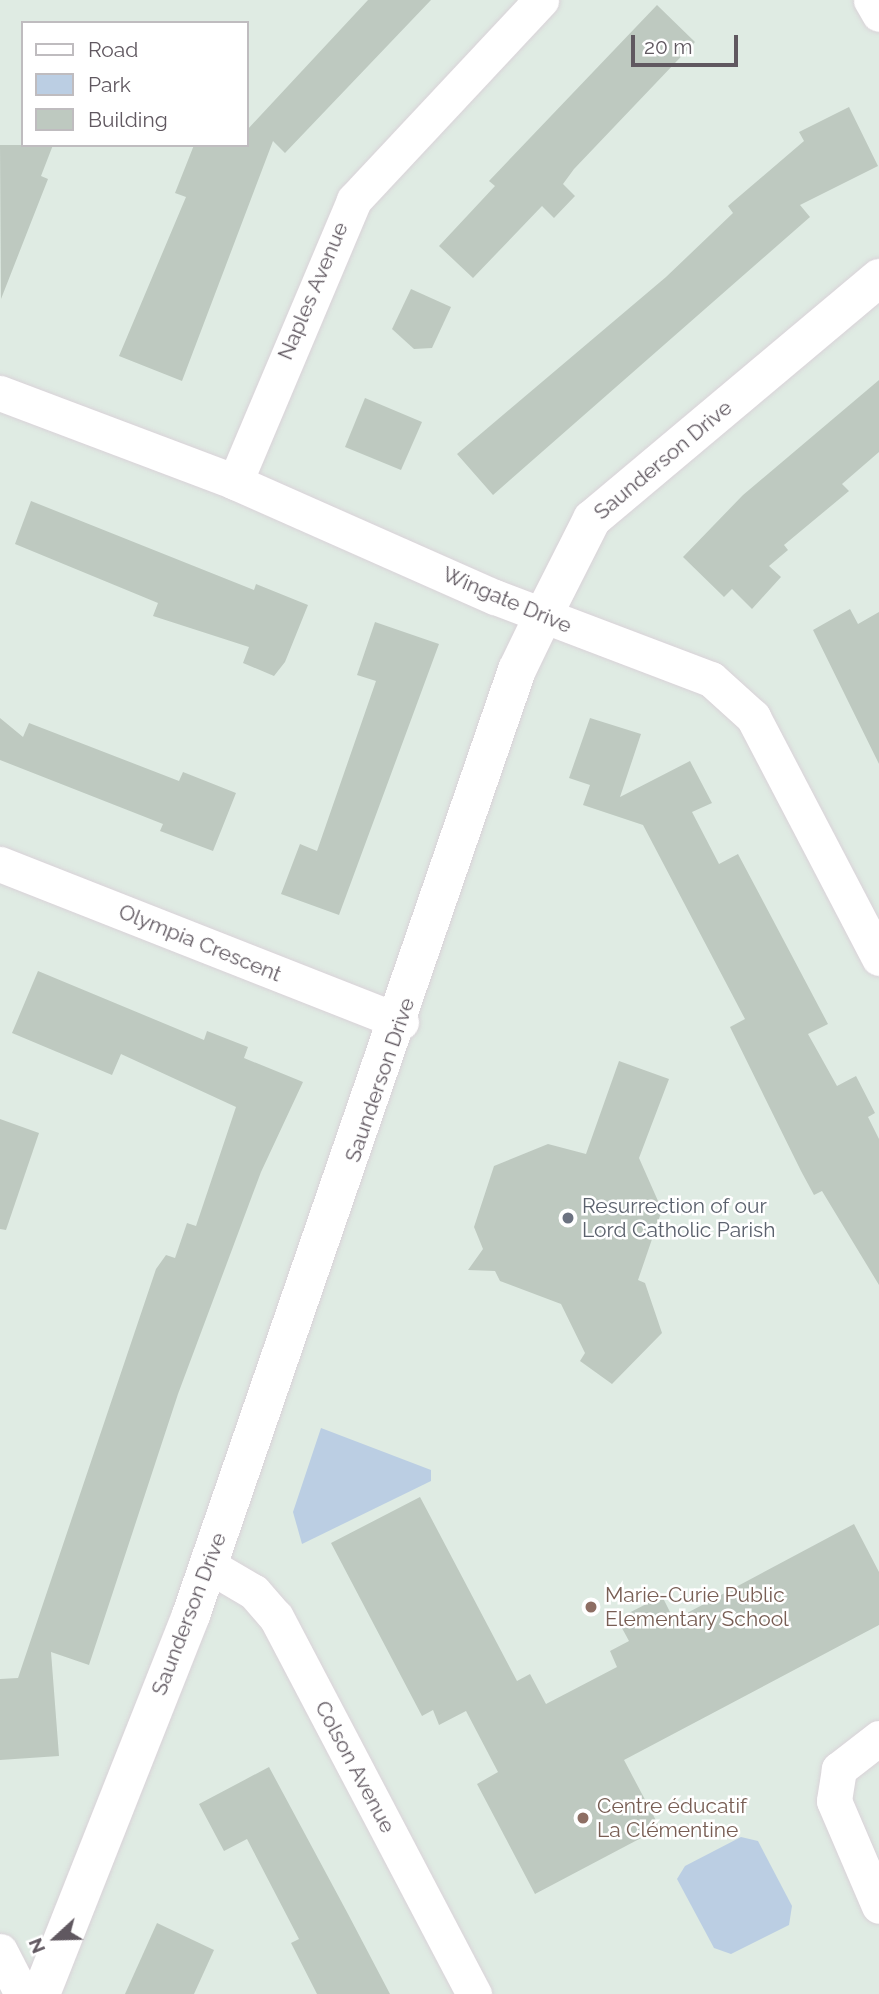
<!DOCTYPE html>
<meta charset="utf-8">
<style>
body{margin:0}
#map{position:relative;width:879px;height:1994px;overflow:hidden;background:#dfebe3;font-family:Raleway,sans-serif}
div>[style]{position:absolute}
[style*='--x']{left:calc(var(--x)*1px);top:calc(var(--y)*1px);width:calc(var(--w)*1px);rotate:calc(var(--a)*1deg)}
.green>*{inset:0;background:#bbcee3}
.building>*{inset:0;background:#bec9c0}
.roads{filter:drop-shadow(0 0 2px #d9d2d8) drop-shadow(0 0 2px #d9d2d8)}
.minor>*{height:35px;margin:-17.5px;padding:0 17.5px;transform-origin:17.5px;border-radius:17.5px;background:#fff}
.tertiary>*{height:38px;margin:-19px;padding:0 19px;transform-origin:19px;border-radius:19px;background:#fff}
.dots>*{width:19px;height:19px;translate:-50% -50%;box-sizing:border-box;border:4px solid #fff;border-radius:50%}
span{translate:-50% -50%;white-space:nowrap;text-align:center;line-height:1.15;-webkit-text-stroke:5px #fff;paint-order:stroke}
.street-label{font-size:21px;color:#605860}
.worship-label{font-size:21px;color:#5b616d}
.left{translate:0 -50%;text-align:left}
.education-label{font-size:21px;color:#785e54}
.legend{position:absolute;left:21px;top:21px;width:228px;height:126px;box-sizing:border-box;background:#fff;border:2px solid #bfbcbf;margin:0;padding:9px 12px;list-style:none;font-size:21px;color:#605860}
.legend li{display:flex;align-items:center;gap:14px;height:35px}
.legend b{width:35px;border:2px solid #bfbcbf}
.north{position:absolute;left:21px;top:1903px;width:70px;height:70px;-webkit-text-stroke:5px #fff;paint-order:stroke;rotate:248deg;font-size:19px;font-weight:700;line-height:28px;text-align:center;color:#605860}
.north::after{content:'';display:block;margin:auto;width:24px;height:32px;background:#605860;clip-path:polygon(50% 0,100% 100%,50% 72%,0 100%)}
.scale{position:absolute;left:631px;top:35px;width:107px;height:32px;box-sizing:border-box;border:4px solid #605860;border-top:0;padding-left:9px;font-size:21px;line-height:24px;white-space:nowrap;color:#605860;-webkit-text-stroke:5px #fff;paint-order:stroke}
</style>
<div id="map">
<div class="green">
<i style="clip-path:polygon(321px 1428px,431px 1470px,431px 1481px,302px 1544px,293px 1512px)"></i>
<i style="clip-path:polygon(741px 1837px,758px 1841px,792px 1906px,789px 1925px,731px 1954px,714px 1948px,677px 1879px,685px 1866px)"></i>
</div>
<div class="building">
<i style="clip-path:polygon(368px 0,431px 0,285px 153px,273px 141px,182px 381px,119px 356px,186px 197px,175px 193px,194px 145px,247px 145px,247px 130px)"></i>
<i style="clip-path:polygon(657px 5px,695px 42px,574px 169px,563px 184px,575px 196px,554px 218px,542px 206px,473px 278px,439px 246px,495px 186px,489px 181px)"></i>
<i style="clip-path:polygon(849px 107px,878px 166px,800px 205px,810px 217px,493px 495px,457px 454px,666px 277px,733px 213px,728px 206px,804px 141px,799px 132px)"></i>
<i style="clip-path:polygon(0 145px,53px 145px,41px 176px,48px 179px,1px 299px)"></i>
<i style="clip-path:polygon(411px 289px,451px 307px,432px 348px,414px 349px,392px 329px)"></i>
<i style="clip-path:polygon(879px 380px,879px 452px,842px 484px,849px 491px,784px 545px,788px 550px,769px 566px,781px 577px,752px 609px,732px 589px,724px 597px,683px 557px,743px 495px)"></i>
<i style="clip-path:polygon(365px 398px,422px 422px,401px 470px,345px 447px)"></i>
<i style="clip-path:polygon(31px 501px,254px 590px,256px 584px,308px 605px,285px 662px,274px 676px,243px 663px,249px 647px,153px 616px,158px 603px,15px 544px)"></i>
<i style="clip-path:polygon(850px 609px,858px 624px,879px 612px,879px 764px,813px 630px)"></i>
<i style="clip-path:polygon(375px 622px,439px 644px,339px 915px,281px 894px,300px 844px,317px 851px,376px 681px,357px 675px)"></i>
<i style="clip-path:polygon(0 718px,23px 737px,29px 723px,179px 781px,183px 772px,236px 793px,213px 851px,160px 831px,163px 824px,0 760px)"></i>
<i style="clip-path:polygon(590px 718px,641px 734px,620px 797px,690px 761px,712px 803px,692px 812px,719px 864px,738px 854px,828px 1024px,808px 1034px,837px 1086px,856px 1076px,875px 1113px,868px 1117px,879px 1139px,879px 1285px,822px 1191px,814px 1195px,801px 1171px,730px 1027px,745px 1019px,643px 825px,583px 805px,590px 785px,569px 778px)"></i>
<i style="clip-path:polygon(38px 971px,204px 1040px,207px 1031px,248px 1047px,244px 1058px,303px 1082px,261px 1172px,178px 1394px,89px 1665px,51px 1652px,59px 1756px,0 1760px,0 1679px,18px 1678px,156px 1269px,166px 1255px,175px 1258px,187px 1223px,196px 1226px,236px 1107px,121px 1054px,112px 1075px,12px 1033px)"></i>
<i style="clip-path:polygon(619px 1061px,669px 1079px,639px 1158px,662px 1210px,638px 1280px,645px 1283px,662px 1333px,612px 1384px,580px 1361px,585px 1353px,561px 1304px,500px 1281px,495px 1271px,468px 1270px,483px 1249px,474px 1227px,494px 1166px,548px 1144px,586px 1154px)"></i>
<i style="clip-path:polygon(0 1119px,39px 1133px,6px 1230px,0 1229px)"></i>
<i style="clip-path:polygon(420px 1497px,517px 1681px,530px 1674px,546px 1704px,617px 1667px,610px 1651px,629px 1641px,617px 1619px,662px 1596px,674px 1620px,854px 1524px,879px 1572px,879px 1625px,624px 1760px,660px 1828px,535px 1894px,477px 1784px,498px 1772px,466px 1711px,439px 1725px,433px 1710px,422px 1716px,331px 1543px)"></i>
<i style="clip-path:polygon(269px 1767px,348px 1914px,390px 1994px,317px 1994px,291px 1943px,299px 1939px,247px 1839px,224px 1851px,199px 1804px)"></i>
<i style="clip-path:polygon(157px 1923px,214px 1950px,194px 1994px,125px 1994px)"></i>
</div>
<div class="roads">
<div class="minor">
<i style="--x:871;--y:0;--w:16;--a:60"></i>
<i style="--x:0;--y:393;--w:251;--a:20.7"></i>
<i style="--x:235;--y:482;--w:284;--a:23.9"></i>
<i style="--x:495;--y:597;--w:231;--a:20.8"></i>
<i style="--x:711;--y:679;--w:57;--a:42.1"></i>
<i style="--x:753;--y:717;--w:272;--a:62.4"></i>
<i style="--x:235;--y:482;--w:306;--a:-67.1"></i>
<i style="--x:354;--y:200;--w:274;--a:-46.9"></i>
<i style="--x:0;--y:864;--w:431;--a:21.5"></i>
<i style="--x:208;--y:1565;--w:53;--a:30.4"></i>
<i style="--x:254;--y:1592;--w:33;--a:49"></i>
<i style="--x:276;--y:1617;--w:426;--a:62.3"></i>
<i style="--x:879;--y:1738;--w:51;--a:142.2"></i>
<i style="--x:839;--y:1769;--w:32;--a:99"></i>
<i style="--x:834;--y:1801;--w:114;--a:66.8"></i>
<i style="--x:0;--y:1951;--w:48;--a:62.9"></i>
</div>
<div class="tertiary">
<i style="--x:41;--y:1994;--w:408;--a:-68.4"></i>
<i style="--x:191;--y:1615;--w:1000;--a:-70.97"></i>
<i style="--x:517;--y:670;--w:60;--a:-64.3"></i>
<i style="--x:543;--y:616;--w:109;--a:-63.2"></i>
<i style="--x:592;--y:519;--w:375;--a:-40"></i>
</div>
</div>
<div class="dots">
<i style="left:568px;top:1218px;background:#6b7280"></i>
<i style="left:591px;top:1607px;background:#8d6e63"></i>
<i style="left:583px;top:1818px;background:#8d6e63"></i>
</div>
<div class="street-label">
<span style="left:313px;top:291px;rotate:-67deg">Naples Avenue</span>
<span style="left:663px;top:460px;rotate:-40deg">Saunderson Drive</span>
<span style="left:507px;top:600px;rotate:23deg">Wingate Drive</span>
<span style="left:200px;top:943px;rotate:22deg">Olympia Crescent</span>
<span style="left:380px;top:1080px;rotate:-71deg">Saunderson Drive</span>
<span style="left:189px;top:1614px;rotate:-69deg">Saunderson Drive</span>
<span style="left:355px;top:1767px;rotate:62deg">Colson Avenue</span>
</div>
<div class="worship-label">
<span class="left" style="left:582px;top:1218px">Resurrection of our<br>Lord Catholic Parish</span>
</div>
<div class="education-label">
<span class="left" style="left:605px;top:1607px">Marie-Curie Public<br>Elementary School</span>
<span class="left" style="left:597px;top:1818px">Centre éducatif<br>La Clémentine</span>
</div>
<ul class="legend">
<li><b style="height:9px;background:#fff"></b>Road</li>
<li><b style="height:19px;background:#bbcee3"></b>Park</li>
<li><b style="height:19px;background:#bec9c0"></b>Building</li>
</ul>
<div class="north">N</div>
<div class="scale">20 m</div>
</div>
